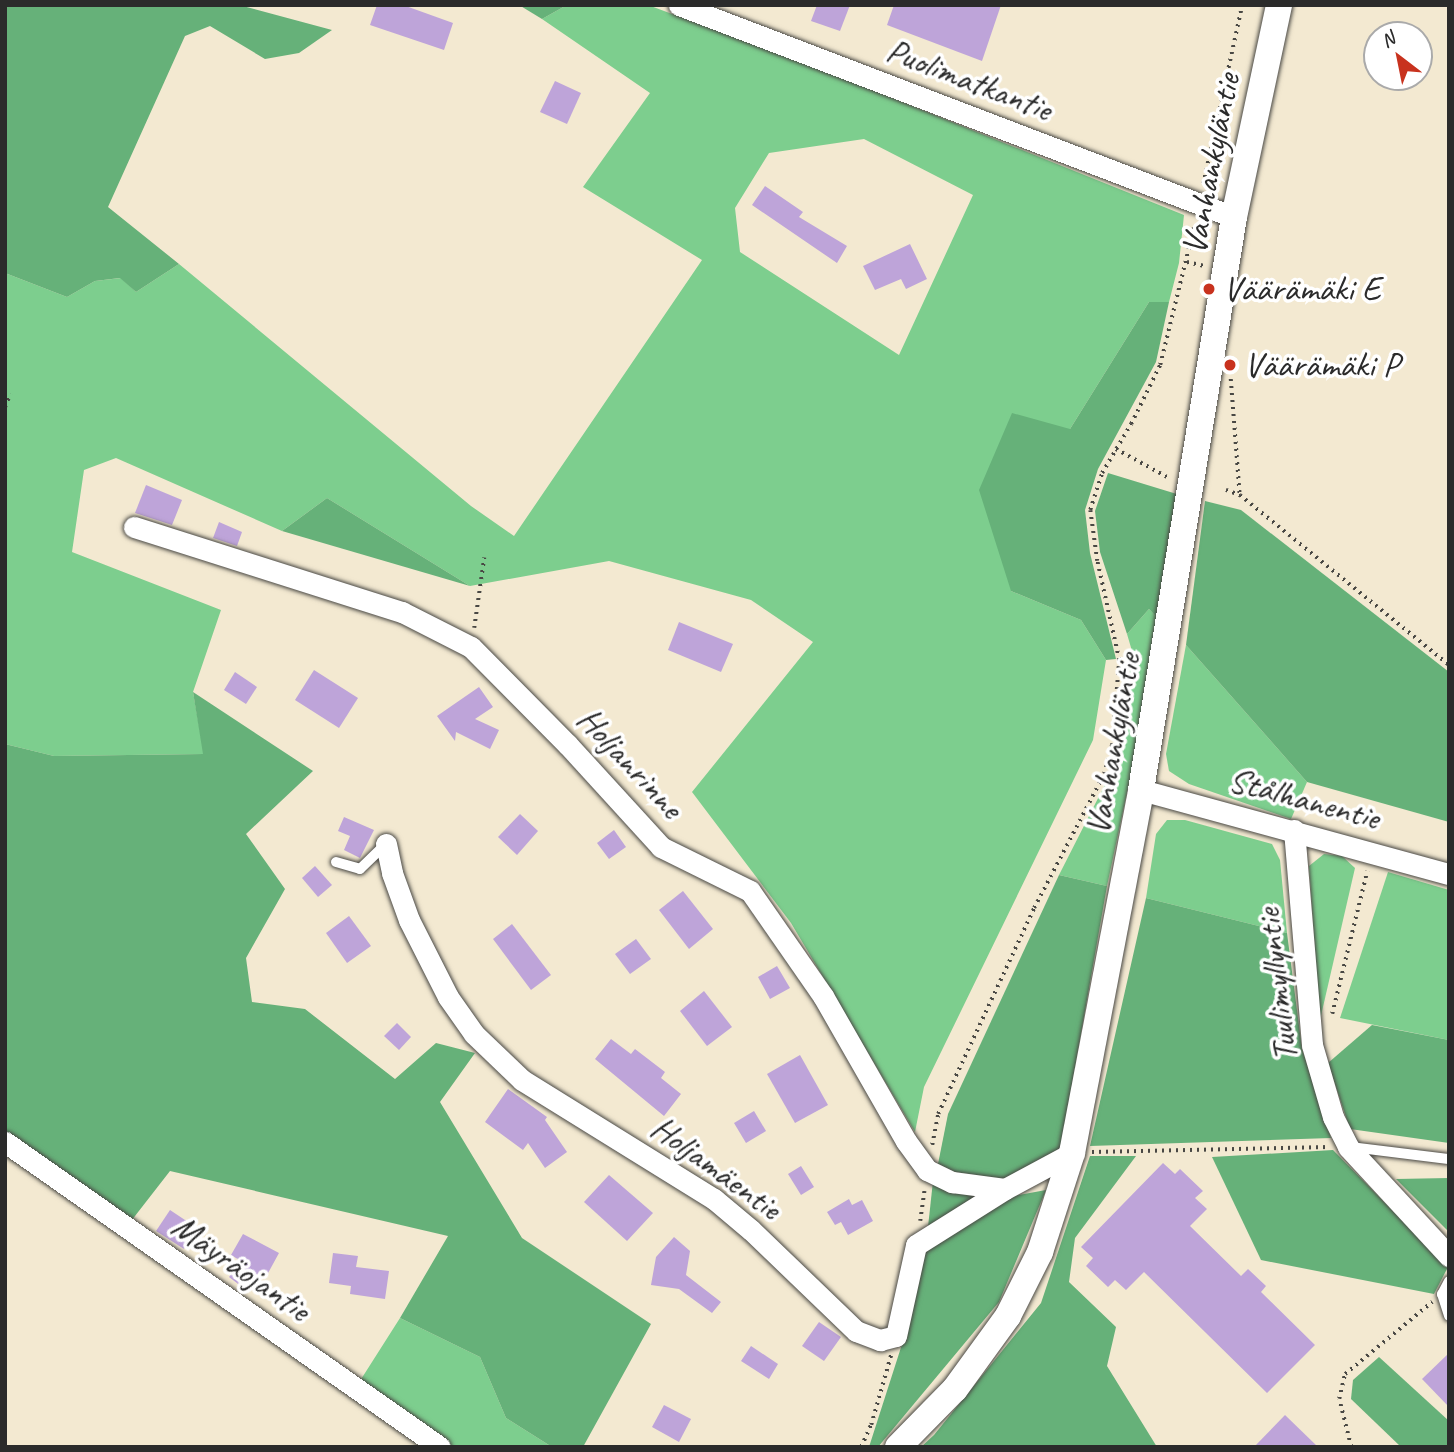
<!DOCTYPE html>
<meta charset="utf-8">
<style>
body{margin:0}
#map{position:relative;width:1454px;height:1452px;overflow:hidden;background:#f3e9d1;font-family:Caveat,sans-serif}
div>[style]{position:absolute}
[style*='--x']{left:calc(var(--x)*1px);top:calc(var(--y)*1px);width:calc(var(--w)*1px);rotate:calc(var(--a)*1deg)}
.green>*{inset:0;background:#7dce8e}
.forest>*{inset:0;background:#66b179}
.building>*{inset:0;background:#bea4d9}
.path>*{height:3.5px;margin-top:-1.75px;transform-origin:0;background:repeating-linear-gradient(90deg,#494844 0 2px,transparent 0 7px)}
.roads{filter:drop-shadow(0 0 2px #494844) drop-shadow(0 0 2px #494844)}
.service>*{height:10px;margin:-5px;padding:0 5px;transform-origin:5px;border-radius:5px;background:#fff}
.minor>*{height:21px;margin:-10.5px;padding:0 10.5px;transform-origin:10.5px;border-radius:10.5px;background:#fff}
.tertiary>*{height:26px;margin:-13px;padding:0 13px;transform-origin:13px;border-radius:13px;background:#fff}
.dots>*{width:19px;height:19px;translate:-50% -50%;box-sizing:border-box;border:4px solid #fff;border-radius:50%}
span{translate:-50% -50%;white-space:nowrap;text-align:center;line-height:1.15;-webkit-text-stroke:7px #fff;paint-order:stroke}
.street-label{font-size:35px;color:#2b2b2b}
.poi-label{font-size:35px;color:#2b2b2b}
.left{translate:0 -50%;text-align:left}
.frame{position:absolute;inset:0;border:7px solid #2b2b2b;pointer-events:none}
.north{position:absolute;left:1363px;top:21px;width:70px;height:70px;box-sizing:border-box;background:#fff;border:2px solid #aaa;border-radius:50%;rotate:328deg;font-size:19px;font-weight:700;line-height:28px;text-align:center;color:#2b2b2b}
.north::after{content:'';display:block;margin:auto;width:24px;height:32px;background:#c8321e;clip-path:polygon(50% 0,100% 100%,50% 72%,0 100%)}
</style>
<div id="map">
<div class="green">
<i style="clip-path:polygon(evenodd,567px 5px,648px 5px,825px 71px,1184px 215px,1179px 263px,1169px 302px,1149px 302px,1070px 429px,1011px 591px,1081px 620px,1106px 660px,1093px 740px,924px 1087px,915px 1132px,791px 923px,692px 792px,813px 642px,751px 600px,609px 561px,470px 586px,327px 498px,282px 531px,116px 458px,84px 470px,72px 552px,221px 610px,193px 692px,204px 754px,54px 756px,5px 744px,5px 273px,67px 297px,95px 281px,121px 278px,136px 292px,179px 264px,471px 506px,514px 536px,702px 260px,583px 187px,650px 93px,542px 19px,567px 5px,864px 139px,973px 195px,899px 355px,740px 252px,735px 208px,769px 153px,864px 139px)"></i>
<i style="clip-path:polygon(1149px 609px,1163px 624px,1107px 886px,1059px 875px,1121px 753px,1132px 651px,1127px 634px)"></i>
<i style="clip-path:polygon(1186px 645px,1307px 782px,1291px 819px,1189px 784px,1169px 771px,1166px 754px)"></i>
<i style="clip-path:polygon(1167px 820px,1185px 820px,1272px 844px,1280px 860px,1287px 933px,1146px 898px,1156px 834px)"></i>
<i style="clip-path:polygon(1324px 854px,1342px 856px,1355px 868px,1320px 1020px,1309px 866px)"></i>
<i style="clip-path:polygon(1388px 872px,1449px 890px,1449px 1040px,1340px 1018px)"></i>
<i style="clip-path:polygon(400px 1318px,480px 1357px,506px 1418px,552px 1447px,424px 1447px,351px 1395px)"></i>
</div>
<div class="forest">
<i style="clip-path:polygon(5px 5px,239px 5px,332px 30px,299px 53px,265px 59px,210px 26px,185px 36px,108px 207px,179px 264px,136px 292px,120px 278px,95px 281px,67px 297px,5px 273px)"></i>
<i style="clip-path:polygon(519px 5px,567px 5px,542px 19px)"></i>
<i style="clip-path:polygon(1149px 302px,1169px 302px,1156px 362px,1098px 469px,1085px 510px,1090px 553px,1116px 659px,1106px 660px,1081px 620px,1011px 591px,979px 490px,1012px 413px,1070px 429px)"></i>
<i style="clip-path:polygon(1108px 473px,1180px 495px,1163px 624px,1149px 609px,1127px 634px,1100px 552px,1095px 511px)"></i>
<i style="clip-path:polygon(327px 498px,470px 586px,282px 531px)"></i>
<i style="clip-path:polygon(1205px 501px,1241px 510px,1449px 672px,1449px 822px,1307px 782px,1186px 645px)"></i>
<i style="clip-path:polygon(193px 692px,313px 771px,246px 834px,285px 889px,246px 958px,252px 1002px,305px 1009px,395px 1079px,436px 1043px,475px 1053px,440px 1102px,522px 1238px,651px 1324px,583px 1447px,552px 1447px,506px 1418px,480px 1357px,400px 1318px,448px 1236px,170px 1171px,121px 1234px,5px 1154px,5px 744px,54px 756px,203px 754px)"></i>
<i style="clip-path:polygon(1059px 875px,1107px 886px,1060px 1153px,1006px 1180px,955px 1172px,938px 1164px,948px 1114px)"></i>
<i style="clip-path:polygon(1146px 898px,1287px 933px,1302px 1049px,1331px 1138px,1090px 1146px)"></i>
<i style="clip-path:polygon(1372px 1025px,1449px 1040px,1449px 1143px,1350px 1129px,1328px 1063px)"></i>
<i style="clip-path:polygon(1333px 1150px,1448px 1267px,1434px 1294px,1261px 1260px,1212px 1157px)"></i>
<i style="clip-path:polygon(1090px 1156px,1136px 1156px,1075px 1238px,1069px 1282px,1116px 1327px,1107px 1366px,1157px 1447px,921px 1447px,934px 1435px,1041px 1303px)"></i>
<i style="clip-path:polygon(1449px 1178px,1449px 1232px,1396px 1179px)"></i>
<i style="clip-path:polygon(933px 1181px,986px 1193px,928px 1227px)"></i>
<i style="clip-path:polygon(1046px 1190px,999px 1302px,878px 1447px,869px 1447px,904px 1338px,926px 1248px,1008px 1197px)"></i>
<i style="clip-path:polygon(1379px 1357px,1449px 1421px,1449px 1447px,1401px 1447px,1351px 1399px,1353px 1380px)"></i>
</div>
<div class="building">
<i style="clip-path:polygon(377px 5px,403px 5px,453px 23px,444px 50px,370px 25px)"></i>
<i style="clip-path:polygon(817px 5px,850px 5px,840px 31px,811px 21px)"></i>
<i style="clip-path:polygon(894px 5px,1001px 5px,982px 61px,887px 25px)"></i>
<i style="clip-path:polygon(555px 81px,581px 93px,567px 124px,540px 112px)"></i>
<i style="clip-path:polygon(765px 186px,803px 212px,799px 217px,847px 246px,837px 263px,752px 205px)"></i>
<i style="clip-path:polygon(910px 244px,927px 279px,906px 289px,901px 279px,875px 290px,863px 266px)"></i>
<i style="clip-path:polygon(146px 485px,182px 500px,172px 525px,135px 513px)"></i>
<i style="clip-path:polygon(219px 522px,242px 532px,237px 546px,213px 538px)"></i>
<i style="clip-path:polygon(679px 622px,733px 644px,721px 672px,668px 650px)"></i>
<i style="clip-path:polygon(314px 670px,358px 698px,339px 728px,295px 700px)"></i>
<i style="clip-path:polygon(235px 672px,257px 687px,246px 704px,224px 690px)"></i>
<i style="clip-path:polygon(479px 687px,493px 707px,475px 719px,499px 730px,490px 749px,456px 732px,455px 741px,437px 716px)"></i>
<i style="clip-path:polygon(520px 814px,538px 831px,517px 855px,498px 837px)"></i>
<i style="clip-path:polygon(344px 817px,374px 830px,360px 858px,344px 850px,350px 836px,338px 831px)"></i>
<i style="clip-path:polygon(614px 830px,626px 847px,609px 859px,597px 843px)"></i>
<i style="clip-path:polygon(315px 866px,332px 885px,318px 897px,302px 878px)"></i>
<i style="clip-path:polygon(683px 891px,713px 929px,689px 949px,659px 910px)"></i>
<i style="clip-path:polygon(349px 916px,371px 946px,347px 963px,326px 933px)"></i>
<i style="clip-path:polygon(512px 924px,551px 975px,531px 990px,493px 939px)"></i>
<i style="clip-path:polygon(636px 939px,651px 959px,630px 974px,615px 954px)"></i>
<i style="clip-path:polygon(777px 966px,790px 988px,770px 999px,758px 977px)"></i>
<i style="clip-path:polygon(704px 991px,732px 1027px,707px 1046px,680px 1011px)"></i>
<i style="clip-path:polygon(397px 1023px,411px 1037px,399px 1050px,384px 1036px)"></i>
<i style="clip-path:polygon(611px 1039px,631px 1054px,635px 1049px,665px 1072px,661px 1078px,681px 1094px,664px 1116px,595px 1059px)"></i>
<i style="clip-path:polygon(800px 1055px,828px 1105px,795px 1123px,767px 1074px)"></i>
<i style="clip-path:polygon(508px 1089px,547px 1117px,545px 1120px,567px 1152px,545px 1168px,528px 1143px,523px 1150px,485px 1122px)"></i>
<i style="clip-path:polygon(754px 1111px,766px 1131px,746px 1143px,734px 1123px)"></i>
<i style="clip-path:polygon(1163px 1163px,1175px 1174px,1180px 1169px,1203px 1191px,1195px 1198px,1207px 1209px,1190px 1226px,1241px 1276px,1248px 1269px,1266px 1286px,1261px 1292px,1315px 1345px,1267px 1393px,1144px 1272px,1126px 1290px,1115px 1280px,1108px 1287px,1086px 1266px,1093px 1258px,1081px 1247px)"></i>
<i style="clip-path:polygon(801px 1166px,814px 1187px,801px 1195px,788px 1174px)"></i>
<i style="clip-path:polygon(609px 1175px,653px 1213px,627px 1241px,584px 1202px)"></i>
<i style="clip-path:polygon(849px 1199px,852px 1205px,862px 1200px,873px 1221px,848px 1235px,841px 1222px,835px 1225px,827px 1212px)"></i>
<i style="clip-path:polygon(170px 1210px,197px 1228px,184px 1249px,156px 1231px)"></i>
<i style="clip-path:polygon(243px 1234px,279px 1253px,267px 1275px,260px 1271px,246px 1290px,229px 1277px,241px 1261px,231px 1255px)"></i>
<i style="clip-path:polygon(674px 1237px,690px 1251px,686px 1275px,721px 1302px,712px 1313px,679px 1289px,651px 1285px,656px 1257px)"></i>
<i style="clip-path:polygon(333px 1253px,358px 1256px,356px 1267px,389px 1271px,385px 1299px,350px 1294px,351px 1286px,329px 1283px)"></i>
<i style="clip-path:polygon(819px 1322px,841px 1337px,824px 1361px,802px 1346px)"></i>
<i style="clip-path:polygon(751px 1346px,778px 1364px,769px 1379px,741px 1361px)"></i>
<i style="clip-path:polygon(1449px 1353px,1449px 1407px,1422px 1379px)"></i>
<i style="clip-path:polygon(664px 1405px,691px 1419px,679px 1442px,652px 1427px)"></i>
<i style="clip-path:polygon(1285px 1415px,1318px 1447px,1254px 1447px)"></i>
</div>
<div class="path">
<i style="--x:1203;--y:184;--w:183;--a:-77.7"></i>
<i style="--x:1187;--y:262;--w:18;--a:13"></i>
<i style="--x:1231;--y:379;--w:116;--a:85.6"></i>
<i style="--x:5;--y:407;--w:14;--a:-69"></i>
<i style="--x:1116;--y:449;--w:60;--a:28.7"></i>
<i style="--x:1226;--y:490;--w:15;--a:20"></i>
<i style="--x:1240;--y:495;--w:269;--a:39.1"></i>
<i style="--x:474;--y:628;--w:71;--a:-81.9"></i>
<i style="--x:1332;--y:1014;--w:147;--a:-76.2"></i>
<i style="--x:932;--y:1145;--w:32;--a:-79"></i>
<i style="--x:938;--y:1114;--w:227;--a:-65"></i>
<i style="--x:1034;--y:908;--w:151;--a:-62.4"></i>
<i style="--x:1104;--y:774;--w:30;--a:-75"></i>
<i style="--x:1112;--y:745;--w:85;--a:-85.3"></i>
<i style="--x:1119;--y:660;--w:101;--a:-102.5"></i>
<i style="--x:1097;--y:561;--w:51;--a:-97.8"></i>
<i style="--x:1090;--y:510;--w:39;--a:-72"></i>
<i style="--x:1102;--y:473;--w:57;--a:-59.4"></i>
<i style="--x:1131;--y:424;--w:66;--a:-63.8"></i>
<i style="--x:1160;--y:365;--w:146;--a:-76.2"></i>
<i style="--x:1092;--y:1152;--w:237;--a:-1.2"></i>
<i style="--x:920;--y:1221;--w:30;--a:-82"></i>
<i style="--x:861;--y:1447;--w:24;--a:-66"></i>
<i style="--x:871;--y:1425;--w:73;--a:-74.1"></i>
<i style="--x:1351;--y:1447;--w:49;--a:-104"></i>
<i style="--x:1339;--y:1399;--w:26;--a:-77"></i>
<i style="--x:1345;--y:1374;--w:113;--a:-39.6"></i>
</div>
<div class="roads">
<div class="service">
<i style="--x:336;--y:862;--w:25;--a:16"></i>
<i style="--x:360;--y:869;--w:35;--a:-44"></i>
<i style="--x:1351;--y:1147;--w:99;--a:7"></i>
<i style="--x:1449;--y:1281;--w:15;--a:118"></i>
<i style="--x:1442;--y:1294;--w:23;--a:72"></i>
</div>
<div class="minor">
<i style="--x:679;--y:5;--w:594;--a:20.91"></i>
<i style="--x:134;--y:527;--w:281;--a:17.6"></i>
<i style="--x:402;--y:612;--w:77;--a:26.9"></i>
<i style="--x:471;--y:647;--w:138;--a:45.3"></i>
<i style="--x:568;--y:745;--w:138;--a:47.6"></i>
<i style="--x:661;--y:847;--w:99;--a:26.3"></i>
<i style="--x:750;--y:891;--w:128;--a:55.2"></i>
<i style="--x:823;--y:996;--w:167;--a:60.2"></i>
<i style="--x:906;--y:1141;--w:36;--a:54"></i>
<i style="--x:927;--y:1170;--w:28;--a:26"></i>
<i style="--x:952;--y:1182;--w:53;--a:7.5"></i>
<i style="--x:1141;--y:790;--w:319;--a:15.3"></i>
<i style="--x:1294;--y:830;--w:216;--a:85.2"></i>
<i style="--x:1312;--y:1045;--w:75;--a:73.7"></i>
<i style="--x:1333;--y:1117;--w:34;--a:63"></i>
<i style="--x:1348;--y:1147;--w:149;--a:47.2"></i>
<i style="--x:386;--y:844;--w:30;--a:78"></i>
<i style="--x:392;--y:873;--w:50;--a:70.1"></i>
<i style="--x:409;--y:920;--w:86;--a:63.1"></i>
<i style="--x:448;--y:997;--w:45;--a:54.9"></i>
<i style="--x:474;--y:1034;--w:66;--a:43.8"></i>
<i style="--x:522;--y:1080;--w:226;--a:31.8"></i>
<i style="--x:714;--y:1199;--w:48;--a:40"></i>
<i style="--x:751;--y:1230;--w:146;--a:43.9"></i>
<i style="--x:856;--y:1331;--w:26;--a:21"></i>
<i style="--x:880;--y:1340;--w:16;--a:-14"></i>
<i style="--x:896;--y:1336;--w:93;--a:-77.6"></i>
<i style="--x:916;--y:1245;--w:105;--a:-32.2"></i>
<i style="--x:1005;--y:1189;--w:76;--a:-28.2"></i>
<i style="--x:5;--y:1142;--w:531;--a:35.04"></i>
</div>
<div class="tertiary">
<i style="--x:898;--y:1447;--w:81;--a:-45.5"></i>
<i style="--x:955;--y:1389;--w:90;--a:-54"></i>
<i style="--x:1008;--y:1316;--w:72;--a:-63.4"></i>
<i style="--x:1040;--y:1252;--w:104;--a:-72.1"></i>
<i style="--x:1072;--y:1153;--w:369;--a:-79.2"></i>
<i style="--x:1141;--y:790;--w:580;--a:-80.78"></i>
<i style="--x:1234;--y:217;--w:217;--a:-78"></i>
</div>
</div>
<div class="dots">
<i style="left:1209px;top:289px;background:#c8321e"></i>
<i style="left:1230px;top:365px;background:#c8321e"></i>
</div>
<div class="street-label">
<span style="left:969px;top:80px;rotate:21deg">Puolimatkantie</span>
<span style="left:1211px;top:164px;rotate:-79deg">Vanhankyläntie</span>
<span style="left:1113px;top:744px;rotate:-80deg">Vanhankyläntie</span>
<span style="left:630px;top:763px;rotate:47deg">Holjanrinne</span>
<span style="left:1304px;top:799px;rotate:15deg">Stålhanentie</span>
<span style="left:1277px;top:985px;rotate:-97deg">Tuulimyllyntie</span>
<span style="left:716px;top:1168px;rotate:36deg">Holjamäentie</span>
<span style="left:241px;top:1268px;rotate:35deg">Mäyräojantie</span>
</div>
<div class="poi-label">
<span class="left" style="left:1223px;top:289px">Väärämäki E</span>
<span class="left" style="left:1244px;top:365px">Väärämäki P</span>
</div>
<div class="frame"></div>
<div class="north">N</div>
</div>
